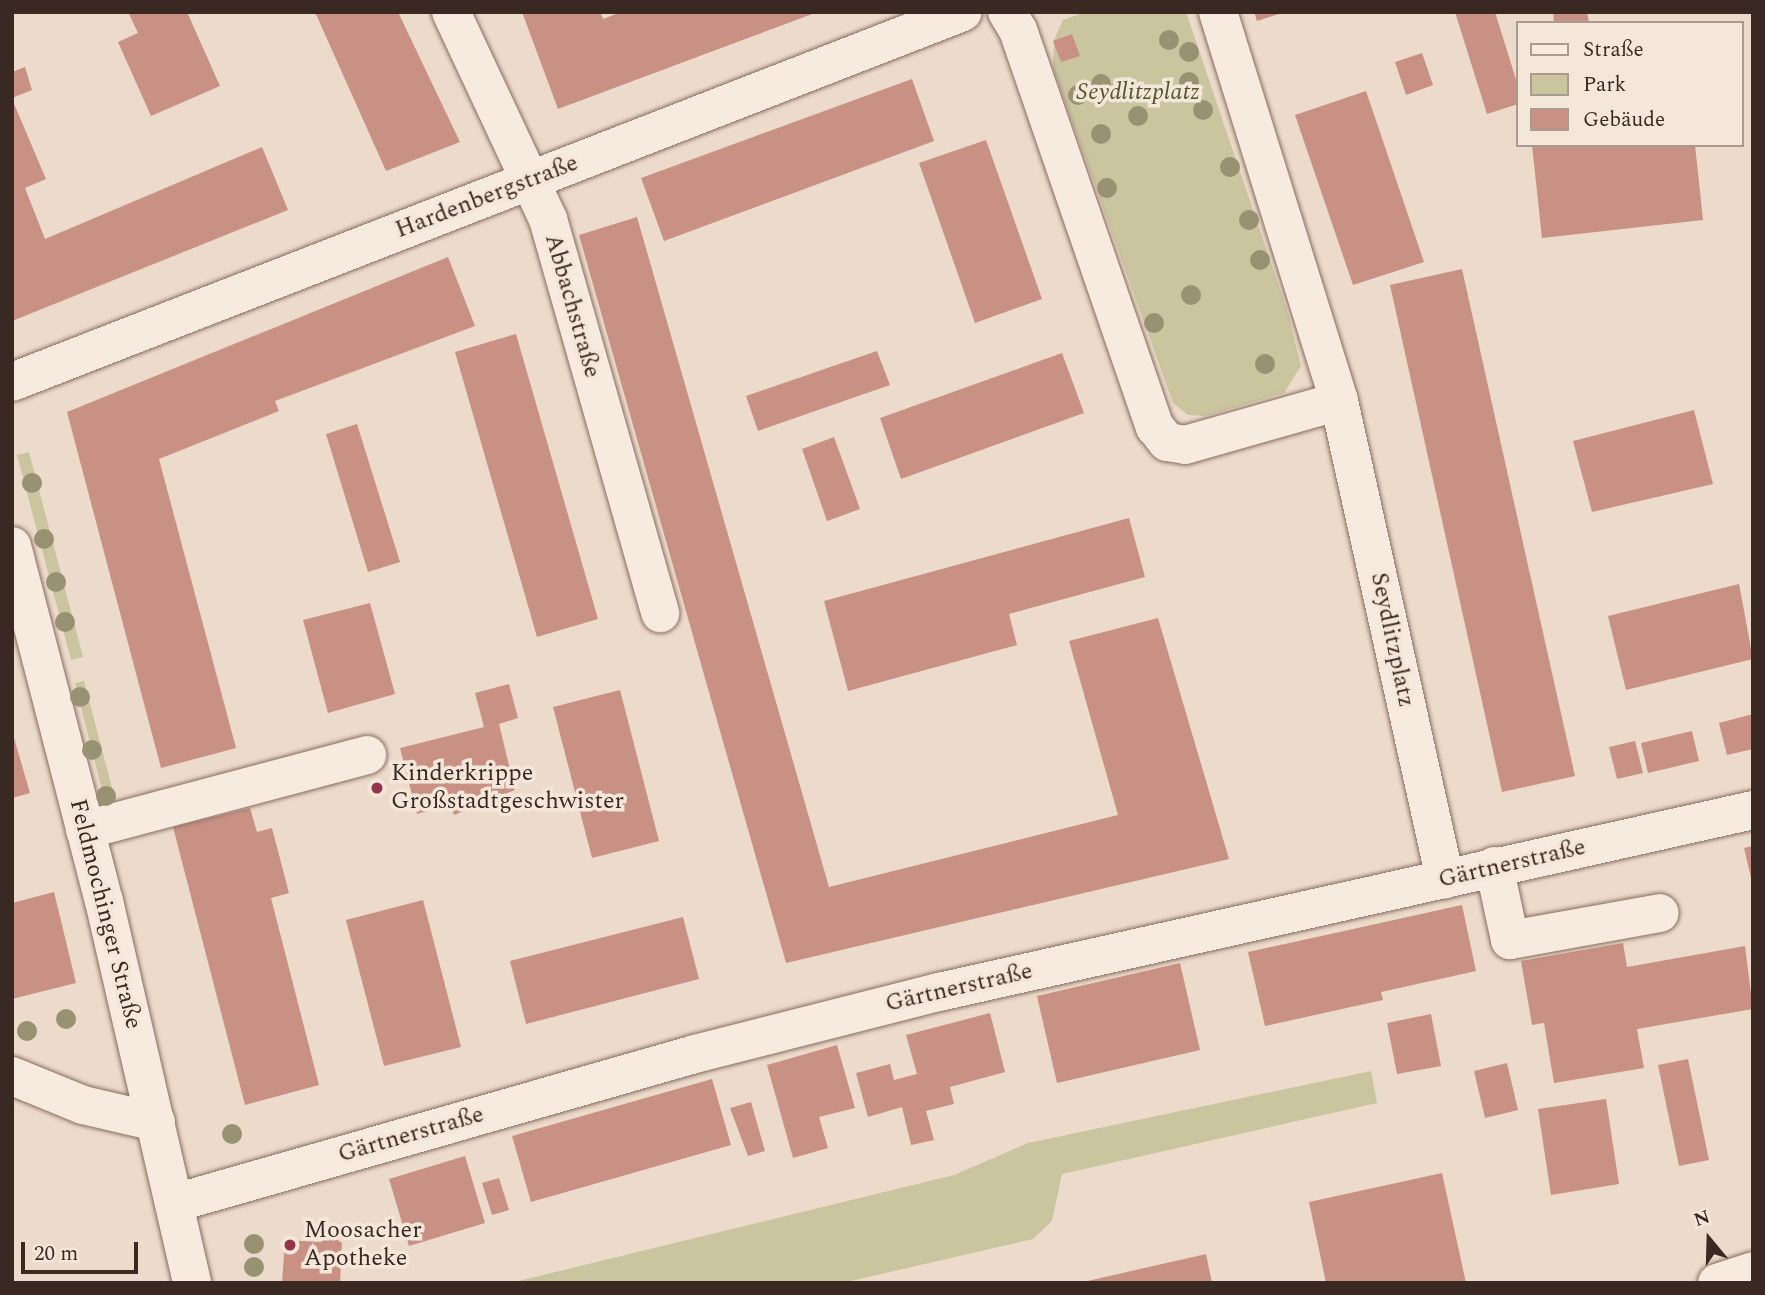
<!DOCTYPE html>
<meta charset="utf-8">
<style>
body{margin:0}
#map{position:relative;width:1765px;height:1295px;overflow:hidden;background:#ecdbcb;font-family:Spectral,serif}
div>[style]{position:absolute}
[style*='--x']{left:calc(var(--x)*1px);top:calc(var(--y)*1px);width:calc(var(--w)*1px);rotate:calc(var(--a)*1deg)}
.green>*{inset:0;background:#cac59f}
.building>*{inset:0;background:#c89184}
.roads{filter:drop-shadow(0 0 2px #886c60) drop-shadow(0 0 2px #886c60)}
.minor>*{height:38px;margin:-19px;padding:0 19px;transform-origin:19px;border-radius:19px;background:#f7eade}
.trees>*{width:20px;height:20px;margin:-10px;border-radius:50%;background:#989172}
.dots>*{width:19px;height:19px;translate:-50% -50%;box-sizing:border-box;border:4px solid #f4e7da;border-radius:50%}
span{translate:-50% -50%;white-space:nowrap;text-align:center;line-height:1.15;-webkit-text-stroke:7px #f4e7da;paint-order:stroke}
.park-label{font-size:24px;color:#54552a;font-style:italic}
.street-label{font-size:24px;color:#3a2922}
.poi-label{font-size:24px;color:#3a2922}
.left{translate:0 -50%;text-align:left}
.frame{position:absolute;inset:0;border:14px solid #3a2922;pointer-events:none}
.legend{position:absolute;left:1516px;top:21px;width:228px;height:126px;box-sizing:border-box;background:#f4e7da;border:2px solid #aa9b90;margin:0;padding:9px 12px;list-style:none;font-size:21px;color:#3a2922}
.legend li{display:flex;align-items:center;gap:14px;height:35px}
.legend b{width:35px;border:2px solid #aa9b90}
.north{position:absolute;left:1674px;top:1204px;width:70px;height:70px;-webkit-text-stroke:5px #f4e7da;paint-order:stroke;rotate:341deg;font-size:19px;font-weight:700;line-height:28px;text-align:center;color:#3a2922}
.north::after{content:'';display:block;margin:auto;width:24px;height:32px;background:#3a2922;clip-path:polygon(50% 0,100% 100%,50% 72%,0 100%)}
.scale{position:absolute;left:21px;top:1242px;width:117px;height:32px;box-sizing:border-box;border:4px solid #3a2922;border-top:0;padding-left:9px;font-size:21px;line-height:24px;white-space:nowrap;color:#3a2922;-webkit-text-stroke:5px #f4e7da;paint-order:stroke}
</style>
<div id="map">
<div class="green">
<i style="clip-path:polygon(1085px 12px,1186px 12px,1288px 313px,1301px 366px,1284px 393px,1205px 416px,1188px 415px,1173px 403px,1053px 68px,1054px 40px,1063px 20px)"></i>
<i style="clip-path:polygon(29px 452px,83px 657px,71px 660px,17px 455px)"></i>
<i style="clip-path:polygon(84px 681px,117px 807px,107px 810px,75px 683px)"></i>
<i style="clip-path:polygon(1371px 1071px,1377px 1103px,1062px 1174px,1052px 1221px,1033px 1239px,842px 1283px,510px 1283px,954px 1175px,1028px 1143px)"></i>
</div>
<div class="building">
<i style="clip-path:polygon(128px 12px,187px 12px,220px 86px,151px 116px,118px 42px,138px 33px)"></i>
<i style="clip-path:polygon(315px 12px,398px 12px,460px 142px,386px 171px)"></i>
<i style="clip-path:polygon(522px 12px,600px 12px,603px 19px,621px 12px,815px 13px,558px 109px)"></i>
<i style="clip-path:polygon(1254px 12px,1282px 12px,1282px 13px,1257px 21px)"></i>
<i style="clip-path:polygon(1455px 12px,1495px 12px,1518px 86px,1518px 104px,1487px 114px)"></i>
<i style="clip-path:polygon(1553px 12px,1587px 12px,1589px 23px,1554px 23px)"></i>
<i style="clip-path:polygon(1072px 34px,1080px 56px,1061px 62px,1053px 41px)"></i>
<i style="clip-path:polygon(1422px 53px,1433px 85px,1406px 95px,1395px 62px)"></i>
<i style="clip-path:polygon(25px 67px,32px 90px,12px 98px,12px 72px)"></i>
<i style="clip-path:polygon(912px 79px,934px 141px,664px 241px,641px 178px)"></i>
<i style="clip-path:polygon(1366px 91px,1424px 262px,1353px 285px,1295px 115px)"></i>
<i style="clip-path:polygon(12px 99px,46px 179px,25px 188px,45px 239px,262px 147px,288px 210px,12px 321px)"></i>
<i style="clip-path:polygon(986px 140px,1042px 299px,975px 323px,919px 163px)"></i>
<i style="clip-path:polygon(1532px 145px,1695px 145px,1703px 220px,1542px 238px)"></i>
<i style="clip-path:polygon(637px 217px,829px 887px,1118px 815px,1069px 641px,1158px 618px,1229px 859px,786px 963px,579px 235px)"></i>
<i style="clip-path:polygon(448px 257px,475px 326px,275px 401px,279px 411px,159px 459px,236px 748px,161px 768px,67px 412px)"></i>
<i style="clip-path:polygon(1462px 269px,1575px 776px,1502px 792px,1390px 285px)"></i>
<i style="clip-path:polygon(516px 334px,598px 619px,537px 637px,455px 352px)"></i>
<i style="clip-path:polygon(877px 351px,890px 385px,758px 431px,746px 396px)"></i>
<i style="clip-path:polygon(1062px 353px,1084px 413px,901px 479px,880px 418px)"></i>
<i style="clip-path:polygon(1694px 410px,1713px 484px,1592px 512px,1573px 441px)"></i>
<i style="clip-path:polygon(357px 424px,400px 562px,368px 572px,326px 434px)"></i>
<i style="clip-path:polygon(834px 437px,860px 509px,827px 521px,802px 449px)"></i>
<i style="clip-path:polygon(1129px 518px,1145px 577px,1009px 614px,1017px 645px,848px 691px,824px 601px)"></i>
<i style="clip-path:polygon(1739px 584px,1753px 659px,1626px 690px,1608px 616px)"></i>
<i style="clip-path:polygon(370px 603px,395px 694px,328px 713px,303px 620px)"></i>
<i style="clip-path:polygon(509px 684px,518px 718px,499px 724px,515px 790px,454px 815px,451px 805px,417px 814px,400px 748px,484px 727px,475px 693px)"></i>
<i style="clip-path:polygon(620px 690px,659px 841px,592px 858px,553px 707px)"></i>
<i style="clip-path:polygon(1753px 714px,1753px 749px,1727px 755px,1719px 723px)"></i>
<i style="clip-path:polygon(12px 731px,30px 793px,12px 798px)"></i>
<i style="clip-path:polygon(1692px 731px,1699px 761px,1648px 773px,1641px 743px)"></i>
<i style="clip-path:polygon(1635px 741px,1643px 773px,1617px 779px,1609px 747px)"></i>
<i style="clip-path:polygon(250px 808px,257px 832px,272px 828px,289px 893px,271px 898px,319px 1085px,245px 1105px,173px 827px)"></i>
<i style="clip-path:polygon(1753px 846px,1753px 882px,1752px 882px,1744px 848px)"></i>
<i style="clip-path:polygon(54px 892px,76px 983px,12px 999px,12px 903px)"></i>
<i style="clip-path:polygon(423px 900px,461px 1047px,384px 1066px,346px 920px)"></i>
<i style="clip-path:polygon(1462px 905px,1476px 971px,1381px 992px,1383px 1000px,1265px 1026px,1248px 952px)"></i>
<i style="clip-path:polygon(683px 917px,699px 979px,526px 1024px,510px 961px)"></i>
<i style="clip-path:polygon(1623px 943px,1627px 967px,1745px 946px,1753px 1009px,1637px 1029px,1644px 1068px,1554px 1083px,1544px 1023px,1532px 1025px,1521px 961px)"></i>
<i style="clip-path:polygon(1180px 963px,1200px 1050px,1057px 1083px,1037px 996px)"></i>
<i style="clip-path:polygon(990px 1013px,1005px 1072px,950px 1087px,954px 1104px,926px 1111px,934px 1140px,911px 1145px,902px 1107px,868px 1117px,856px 1073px,890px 1064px,894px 1080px,917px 1074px,906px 1035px)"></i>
<i style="clip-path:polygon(1431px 1014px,1441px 1066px,1397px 1074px,1387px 1023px)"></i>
<i style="clip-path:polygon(837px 1045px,855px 1108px,819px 1117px,828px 1148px,793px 1158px,767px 1065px)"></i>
<i style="clip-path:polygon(1688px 1059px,1709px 1160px,1679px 1166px,1658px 1065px)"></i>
<i style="clip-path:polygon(1507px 1063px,1518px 1110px,1485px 1118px,1474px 1071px)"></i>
<i style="clip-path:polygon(712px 1079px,731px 1145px,531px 1202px,512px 1136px)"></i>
<i style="clip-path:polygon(1606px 1099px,1619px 1184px,1551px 1195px,1538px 1109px)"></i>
<i style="clip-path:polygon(751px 1102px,765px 1151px,748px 1156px,730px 1108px)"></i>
<i style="clip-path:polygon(465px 1156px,485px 1223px,409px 1246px,389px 1179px)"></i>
<i style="clip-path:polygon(1442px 1173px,1466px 1283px,1326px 1283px,1309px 1202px)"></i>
<i style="clip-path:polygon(499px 1178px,509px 1210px,492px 1215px,482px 1183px)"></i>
<i style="clip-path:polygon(329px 1234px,342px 1243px,340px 1283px,282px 1283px,285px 1240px,321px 1242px)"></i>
<i style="clip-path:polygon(1206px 1254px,1212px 1283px,1083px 1283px,1083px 1282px)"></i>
</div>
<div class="roads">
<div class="minor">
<i style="--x:451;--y:12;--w:229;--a:64.9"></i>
<i style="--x:548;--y:219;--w:410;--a:74.1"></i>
<i style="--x:1007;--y:12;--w:21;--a:59"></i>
<i style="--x:1018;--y:30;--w:420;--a:71"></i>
<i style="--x:1155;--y:427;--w:19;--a:51"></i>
<i style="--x:1167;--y:442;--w:18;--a:9"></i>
<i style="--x:1185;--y:445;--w:160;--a:-15.9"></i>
<i style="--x:1218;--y:12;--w:407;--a:72.7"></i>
<i style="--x:1339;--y:401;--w:490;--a:77.5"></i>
<i style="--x:12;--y:382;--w:1020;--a:-21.26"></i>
<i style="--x:12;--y:546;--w:367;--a:75.5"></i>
<i style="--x:104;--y:901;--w:392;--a:77"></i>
<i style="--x:85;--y:830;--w:292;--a:-14.9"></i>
<i style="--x:1494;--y:866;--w:76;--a:77.8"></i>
<i style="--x:1510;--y:940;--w:152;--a:-10.2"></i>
<i style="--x:12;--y:1076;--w:77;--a:22.2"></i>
<i style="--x:83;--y:1105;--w:75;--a:13.1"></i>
<i style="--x:175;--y:1203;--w:541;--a:-15.99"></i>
<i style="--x:695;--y:1054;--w:252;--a:-14.3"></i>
<i style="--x:939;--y:992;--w:834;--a:-12.6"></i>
<i style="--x:1717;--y:1283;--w:38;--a:-18"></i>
</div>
</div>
<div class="trees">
<i style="left:1169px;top:40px"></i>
<i style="left:1189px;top:52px"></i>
<i style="left:1189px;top:82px"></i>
<i style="left:1101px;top:84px"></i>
<i style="left:1078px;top:95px"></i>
<i style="left:1203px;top:110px"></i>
<i style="left:1138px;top:116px"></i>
<i style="left:1101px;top:134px"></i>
<i style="left:1230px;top:167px"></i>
<i style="left:1107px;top:188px"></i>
<i style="left:1249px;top:220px"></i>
<i style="left:1260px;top:260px"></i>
<i style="left:1191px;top:295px"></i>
<i style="left:1154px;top:323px"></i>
<i style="left:1265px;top:364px"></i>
<i style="left:32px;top:483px"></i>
<i style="left:44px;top:539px"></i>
<i style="left:56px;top:582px"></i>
<i style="left:65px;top:622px"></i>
<i style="left:80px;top:697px"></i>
<i style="left:92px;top:750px"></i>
<i style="left:106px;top:796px"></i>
<i style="left:66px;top:1019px"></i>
<i style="left:27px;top:1031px"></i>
<i style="left:232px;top:1134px"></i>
<i style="left:254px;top:1244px"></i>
<i style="left:254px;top:1267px"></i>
</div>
<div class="dots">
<i style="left:377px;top:788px;background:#93344a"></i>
<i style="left:290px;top:1245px;background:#93344a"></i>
</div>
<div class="park-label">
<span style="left:1138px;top:93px">Seydlitzplatz</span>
</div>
<div class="street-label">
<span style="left:487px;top:197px;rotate:-21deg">Hardenbergstraße</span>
<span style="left:572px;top:306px;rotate:74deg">Abbachstraße</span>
<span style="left:1392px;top:640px;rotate:78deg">Seydlitzplatz</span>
<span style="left:1512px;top:864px;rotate:-13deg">Gärtnerstraße</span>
<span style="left:105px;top:914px;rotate:76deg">Feldmochinger Straße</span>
<span style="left:959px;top:988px;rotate:-13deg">Gärtnerstraße</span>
<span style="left:411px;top:1135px;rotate:-16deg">Gärtnerstraße</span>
</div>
<div class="poi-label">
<span class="left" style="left:391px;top:788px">Kinderkrippe<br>Großstadtgeschwister</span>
<span class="left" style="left:304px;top:1245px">Moosacher<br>Apotheke</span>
</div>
<div class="frame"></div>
<ul class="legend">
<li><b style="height:9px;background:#f7eade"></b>Straße</li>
<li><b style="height:19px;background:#cac59f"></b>Park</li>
<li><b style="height:19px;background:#c89184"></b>Gebäude</li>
</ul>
<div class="north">N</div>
<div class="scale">20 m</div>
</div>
